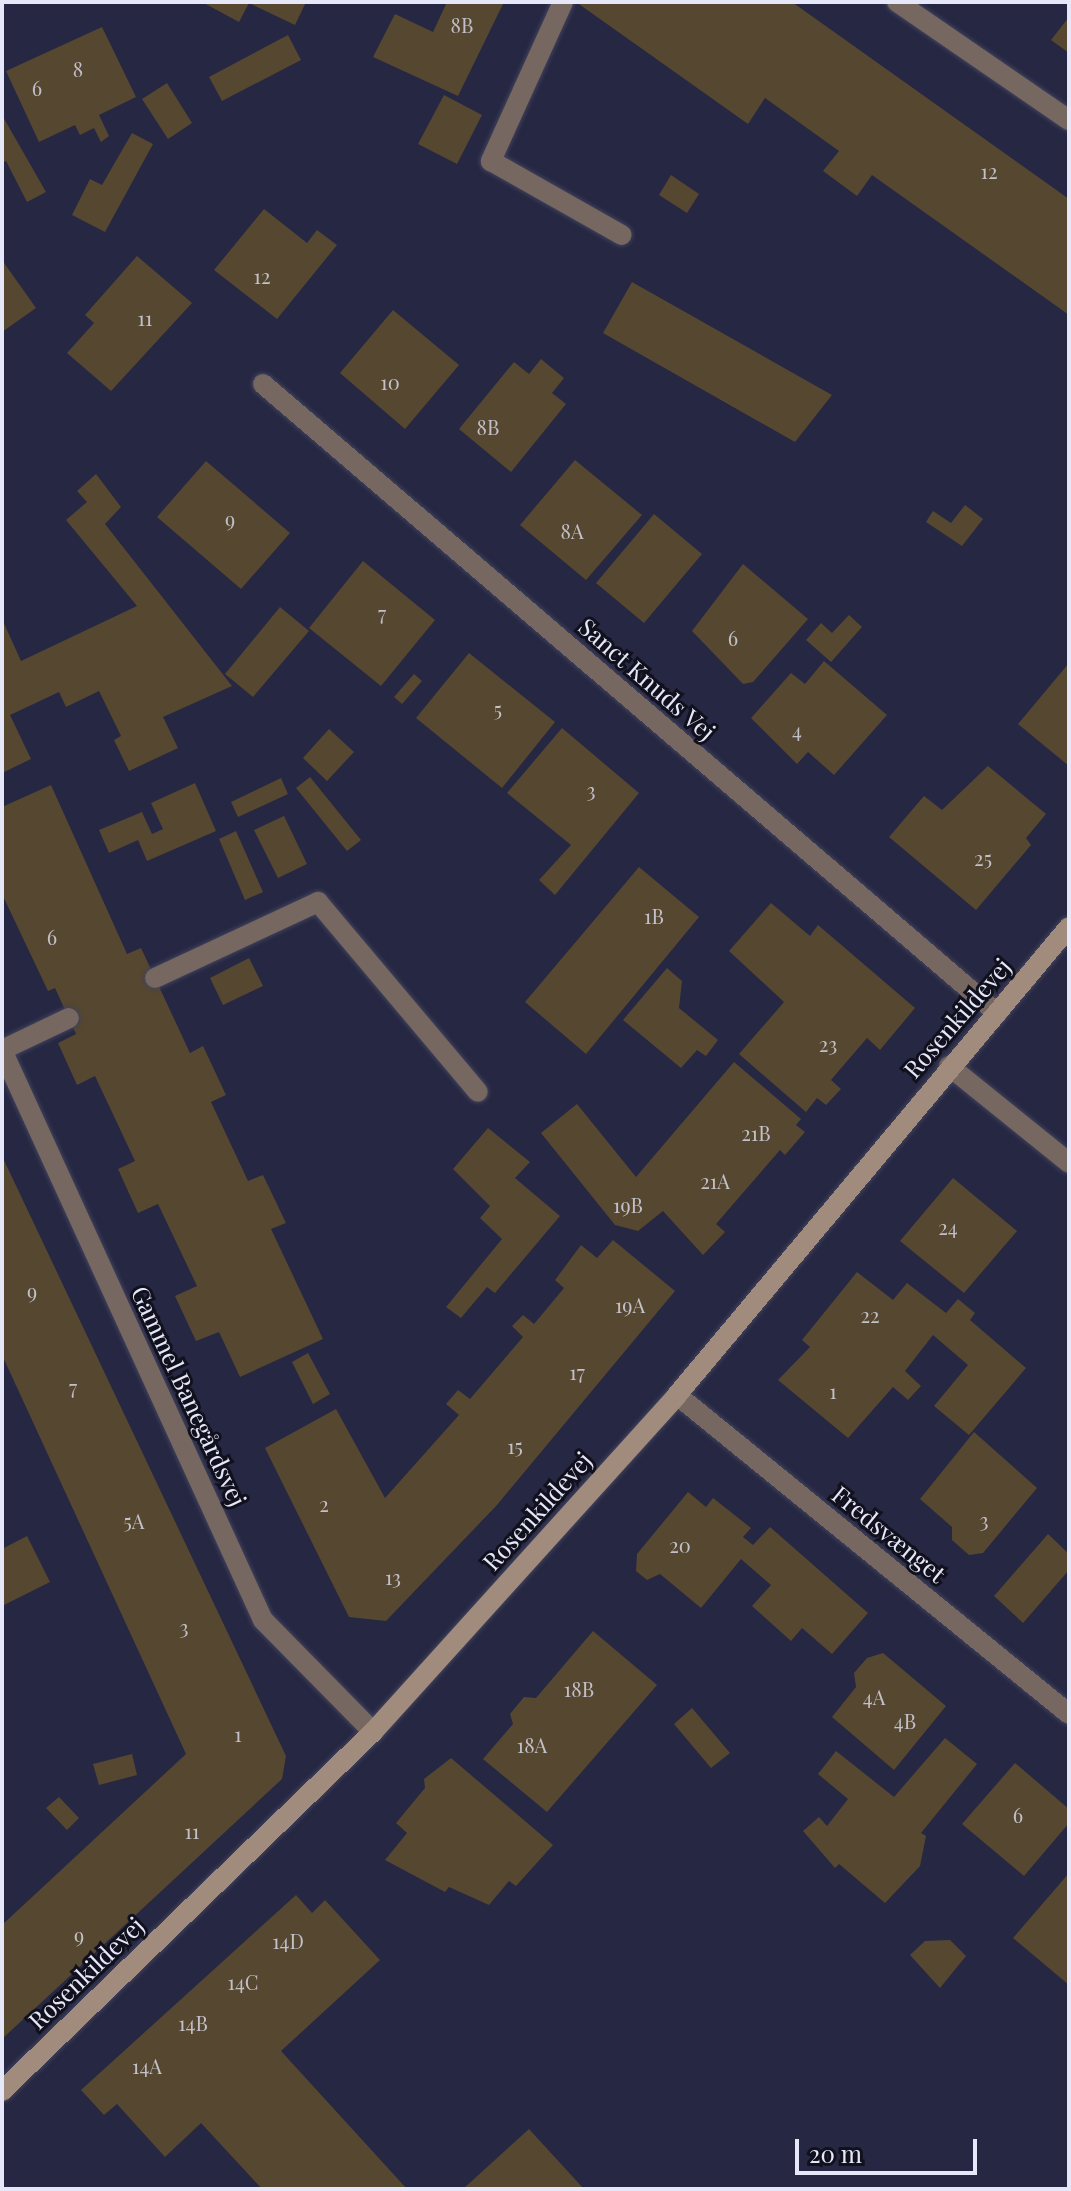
<!DOCTYPE html>
<meta charset="utf-8">
<style>
body{margin:0}
#map{position:relative;width:1071px;height:2191px;overflow:hidden;background:#262742;font-family:"Playfair Display",serif}
div>[style]{position:absolute}
[style*='--x']{left:calc(var(--x)*1px);top:calc(var(--y)*1px);width:calc(var(--w)*1px);rotate:calc(var(--a)*1deg)}
.building>*{inset:0;background:#564730}
.roads{filter:drop-shadow(0 0 2px #41425c) drop-shadow(0 0 2px #41425c)}
.lane>*{height:20px;margin:-10px;padding:0 10px;transform-origin:10px;border-radius:10px;background:#766860}
.street>*{height:20px;margin:-10px;padding:0 10px;transform-origin:10px;border-radius:10px;background:#766860}
.secondary>*{height:20px;margin:-10px;padding:0 10px;transform-origin:10px;border-radius:10px;background:#a18b7d}
span{translate:-50% -50%;white-space:nowrap;text-align:center;line-height:1.15;-webkit-text-stroke:6px #11111e;paint-order:stroke}
.number-label{font-size:20px;color:#c2c0c8}
.number-label span{-webkit-text-stroke-width:0}
.street-label{font-size:24px;color:#e6e8fa}
.frame{position:absolute;inset:0;border:4px solid #e6e8fa;pointer-events:none}
.scale{position:absolute;left:795px;top:2139px;width:182px;height:36px;box-sizing:border-box;border:4px solid #e6e8fa;border-top:0;padding-left:10px;font-size:24px;line-height:28px;white-space:nowrap;color:#e6e8fa;-webkit-text-stroke:6px #11111e;paint-order:stroke}
</style>
<div id="map">
<div class="building">
<i style="clip-path:polygon(202px 2px,306px 2px,295px 25px,249px 3px,239px 22px)"></i>
<i style="clip-path:polygon(447px 2px,504px 2px,458px 96px,373px 57px,395px 14px,433px 32px)"></i>
<i style="clip-path:polygon(576px 2px,792px 2px,1069px 199px,1069px 315px,872px 175px,857px 196px,823px 171px,839px 151px,765px 98px,748px 124px)"></i>
<i style="clip-path:polygon(1069px 17px,1069px 53px,1051px 40px)"></i>
<i style="clip-path:polygon(102px 27px,136px 97px,99px 115px,109px 136px,101px 142px,94px 128px,80px 135px,75px 125px,39px 142px,6px 71px)"></i>
<i style="clip-path:polygon(288px 35px,301px 60px,222px 101px,209px 77px)"></i>
<i style="clip-path:polygon(167px 83px,192px 123px,168px 139px,142px 99px)"></i>
<i style="clip-path:polygon(444px 95px,482px 115px,457px 164px,418px 144px)"></i>
<i style="clip-path:polygon(2px 115px,46px 192px,27px 202px,6px 161px,2px 163px)"></i>
<i style="clip-path:polygon(132px 133px,153px 144px,105px 232px,72px 215px,90px 179px,102px 185px)"></i>
<i style="clip-path:polygon(671px 175px,699px 194px,687px 213px,659px 195px)"></i>
<i style="clip-path:polygon(264px 209px,307px 243px,317px 230px,337px 245px,277px 319px,214px 270px)"></i>
<i style="clip-path:polygon(137px 256px,192px 303px,111px 391px,67px 353px,94px 323px,85px 315px)"></i>
<i style="clip-path:polygon(2px 260px,36px 308px,2px 332px)"></i>
<i style="clip-path:polygon(632px 282px,832px 395px,795px 442px,603px 333px)"></i>
<i style="clip-path:polygon(393px 310px,459px 365px,405px 429px,340px 373px)"></i>
<i style="clip-path:polygon(541px 359px,564px 378px,552px 393px,566px 404px,511px 472px,459px 429px,514px 362px,529px 374px)"></i>
<i style="clip-path:polygon(575px 460px,642px 515px,586px 580px,520px 525px)"></i>
<i style="clip-path:polygon(206px 461px,290px 533px,241px 589px,157px 517px)"></i>
<i style="clip-path:polygon(96px 474px,121px 507px,105px 524px,232px 686px,163px 717px,178px 748px,129px 771px,114px 740px,121px 736px,99px 691px,66px 707px,59px 692px,10px 715px,31px 759px,2px 773px,2px 619px,21px 661px,137px 606px,66px 520px,87px 502px,77px 491px)"></i>
<i style="clip-path:polygon(965px 505px,983px 519px,962px 546px,926px 522px,933px 511px,951px 523px)"></i>
<i style="clip-path:polygon(654px 514px,702px 554px,644px 623px,596px 583px)"></i>
<i style="clip-path:polygon(363px 561px,435px 620px,381px 686px,309px 628px)"></i>
<i style="clip-path:polygon(743px 564px,808px 619px,753px 682px,743px 684px,692px 631px)"></i>
<i style="clip-path:polygon(280px 607px,309px 631px,253px 697px,225px 674px)"></i>
<i style="clip-path:polygon(849px 615px,862px 627px,831px 662px,806px 640px,821px 623px,832px 633px)"></i>
<i style="clip-path:polygon(469px 653px,555px 722px,502px 788px,416px 718px)"></i>
<i style="clip-path:polygon(824px 661px,887px 715px,834px 775px,808px 752px,797px 764px,751px 718px,791px 673px,805px 684px)"></i>
<i style="clip-path:polygon(1069px 663px,1069px 766px,1018px 724px)"></i>
<i style="clip-path:polygon(414px 674px,422px 681px,402px 704px,394px 697px)"></i>
<i style="clip-path:polygon(562px 728px,639px 793px,555px 895px,539px 880px,571px 845px,507px 793px)"></i>
<i style="clip-path:polygon(329px 729px,354px 752px,327px 781px,303px 758px)"></i>
<i style="clip-path:polygon(988px 766px,1046px 814px,1026px 838px,1031px 845px,976px 910px,889px 837px,924px 796px,942px 810px)"></i>
<i style="clip-path:polygon(310px 777px,361px 840px,347px 851px,296px 788px)"></i>
<i style="clip-path:polygon(281px 778px,288px 794px,238px 817px,231px 802px)"></i>
<i style="clip-path:polygon(195px 783px,216px 831px,147px 861px,138px 840px,109px 853px,99px 830px,142px 812px,152px 834px,163px 829px,151px 803px)"></i>
<i style="clip-path:polygon(51px 785px,127px 954px,141px 948px,190px 1053px,203px 1046px,226px 1095px,211px 1102px,248px 1181px,263px 1175px,286px 1223px,271px 1229px,323px 1339px,240px 1377px,219px 1332px,196px 1341px,175px 1296px,197px 1286px,158px 1204px,138px 1213px,118px 1169px,135px 1161px,95px 1076px,77px 1085px,58px 1043px,76px 1034px,55px 988px,48px 991px,2px 894px,2px 807px)"></i>
<i style="clip-path:polygon(284px 816px,307px 864px,278px 878px,254px 830px)"></i>
<i style="clip-path:polygon(236px 831px,263px 892px,245px 900px,219px 839px)"></i>
<i style="clip-path:polygon(639px 867px,699px 917px,586px 1054px,525px 1002px)"></i>
<i style="clip-path:polygon(771px 903px,810px 936px,818px 925px,915px 1008px,880px 1050px,867px 1038px,831px 1080px,841px 1089px,826px 1105px,817px 1098px,806px 1112px,739px 1054px,784px 1002px,729px 951px)"></i>
<i style="clip-path:polygon(249px 958px,263px 986px,223px 1005px,210px 978px)"></i>
<i style="clip-path:polygon(667px 968px,682px 981px,679px 1008px,718px 1040px,706px 1056px,697px 1050px,681px 1068px,623px 1020px)"></i>
<i style="clip-path:polygon(734px 1062px,801px 1119px,796px 1125px,805px 1132px,785px 1155px,780px 1150px,716px 1224px,725px 1232px,703px 1255px,663px 1211px,638px 1231px,615px 1225px,541px 1133px,577px 1104px,636px 1177px)"></i>
<i style="clip-path:polygon(488px 1128px,530px 1162px,515px 1178px,560px 1216px,495px 1293px,487px 1287px,461px 1318px,446px 1307px,502px 1239px,480px 1218px,490px 1206px,453px 1169px)"></i>
<i style="clip-path:polygon(2px 1156px,286px 1756px,282px 1779px,2px 2039px,2px 1925px,186px 1754px,2px 1355px)"></i>
<i style="clip-path:polygon(953px 1178px,1017px 1231px,964px 1293px,900px 1241px)"></i>
<i style="clip-path:polygon(613px 1240px,675px 1291px,497px 1505px,386px 1621px,349px 1617px,265px 1448px,336px 1409px,385px 1498px,459px 1415px,446px 1404px,458px 1390px,470px 1399px,523px 1337px,512px 1326px,523px 1315px,534px 1324px,564px 1288px,555px 1280px,581px 1245px,597px 1258px)"></i>
<i style="clip-path:polygon(857px 1272px,893px 1300px,907px 1283px,946px 1313px,958px 1299px,975px 1313px,970px 1320px,1026px 1368px,969px 1435px,934px 1406px,968px 1365px,933px 1335px,905px 1371px,921px 1386px,908px 1400px,893px 1387px,848px 1438px,778px 1380px,810px 1347px,802px 1340px)"></i>
<i style="clip-path:polygon(308px 1353px,330px 1394px,313px 1404px,292px 1362px)"></i>
<i style="clip-path:polygon(974px 1432px,1037px 1488px,983px 1553px,969px 1555px,952px 1540px,952px 1527px,920px 1499px)"></i>
<i style="clip-path:polygon(688px 1492px,706px 1507px,713px 1498px,751px 1528px,743px 1537px,753px 1545px,770px 1527px,868px 1613px,832px 1654px,802px 1628px,791px 1641px,752px 1606px,771px 1585px,741px 1559px,701px 1608px,660px 1574px,647px 1580px,636px 1571px,637px 1554px)"></i>
<i style="clip-path:polygon(1048px 1534px,1069px 1554px,1069px 1570px,1023px 1623px,994px 1596px)"></i>
<i style="clip-path:polygon(27px 1536px,50px 1582px,2px 1606px,2px 1549px)"></i>
<i style="clip-path:polygon(593px 1631px,657px 1685px,547px 1812px,483px 1759px,513px 1724px,510px 1714px,524px 1697px,536px 1698px)"></i>
<i style="clip-path:polygon(883px 1653px,946px 1706px,894px 1770px,832px 1717px,856px 1687px,854px 1673px,867px 1658px)"></i>
<i style="clip-path:polygon(692px 1708px,730px 1753px,711px 1768px,674px 1724px)"></i>
<i style="clip-path:polygon(945px 1738px,977px 1764px,921px 1833px,926px 1836px,920px 1866px,885px 1903px,839px 1864px,835px 1868px,803px 1831px,819px 1817px,827px 1826px,848px 1799px,818px 1774px,836px 1751px,894px 1797px)"></i>
<i style="clip-path:polygon(132px 1754px,137px 1775px,99px 1785px,93px 1764px)"></i>
<i style="clip-path:polygon(451px 1758px,553px 1845px,516px 1886px,509px 1881px,489px 1905px,449px 1887px,445px 1892px,385px 1860px,407px 1833px,396px 1823px,425px 1788px,424px 1779px)"></i>
<i style="clip-path:polygon(1015px 1763px,1069px 1809px,1069px 1823px,1024px 1876px,962px 1824px)"></i>
<i style="clip-path:polygon(59px 1797px,79px 1818px,67px 1830px,46px 1808px)"></i>
<i style="clip-path:polygon(1069px 1873px,1069px 1985px,1013px 1938px)"></i>
<i style="clip-path:polygon(296px 1895px,312px 1913px,325px 1900px,380px 1960px,281px 2051px,407px 2189px,262px 2189px,201px 2123px,165px 2157px,117px 2104px,104px 2115px,81px 2090px)"></i>
<i style="clip-path:polygon(950px 1940px,966px 1956px,940px 1988px,910px 1955px,925px 1941px)"></i>
<i style="clip-path:polygon(529px 2129px,584px 2189px,463px 2189px)"></i>
</div>
<div class="roads">
<div class="lane">
<i style="--x:563;--y:2;--w:175;--a:114.4"></i>
<i style="--x:491;--y:161;--w:150;--a:29.5"></i>
<i style="--x:155;--y:978;--w:180;--a:-25"></i>
<i style="--x:318;--y:902;--w:248;--a:49.9"></i>
<i style="--x:2;--y:1050;--w:74;--a:-25.5"></i>
</div>
<div class="street">
<i style="--x:897;--y:2;--w:209;--a:34.5"></i>
<i style="--x:263;--y:384;--w:967;--a:40.59"></i>
<i style="--x:2;--y:1050;--w:627;--a:65.4"></i>
<i style="--x:263;--y:1620;--w:157;--a:45.5"></i>
<i style="--x:949;--y:1066;--w:154;--a:38.9"></i>
<i style="--x:677;--y:1395;--w:505;--a:39.14"></i>
</div>
<div class="secondary">
<i style="--x:2;--y:2091;--w:516;--a:-44.06"></i>
<i style="--x:373;--y:1732;--w:454;--a:-47.9"></i>
<i style="--x:677;--y:1395;--w:610;--a:-50.05"></i>
</div>
</div>
<div class="number-label">
<span style="left:462px;top:24px">8B</span>
<span style="left:78px;top:68px">8</span>
<span style="left:37px;top:87px">6</span>
<span style="left:989px;top:170px">12</span>
<span style="left:262px;top:275px">12</span>
<span style="left:145px;top:317px">11</span>
<span style="left:390px;top:381px">10</span>
<span style="left:488px;top:426px">8B</span>
<span style="left:230px;top:518px">9</span>
<span style="left:572px;top:530px">8A</span>
<span style="left:382px;top:612px">7</span>
<span style="left:733px;top:637px">6</span>
<span style="left:498px;top:708px">5</span>
<span style="left:797px;top:729px">4</span>
<span style="left:591px;top:789px">3</span>
<span style="left:983px;top:857px">25</span>
<span style="left:654px;top:915px">1B</span>
<span style="left:52px;top:936px">6</span>
<span style="left:828px;top:1043px">23</span>
<span style="left:756px;top:1132px">21B</span>
<span style="left:715px;top:1180px">21A</span>
<span style="left:628px;top:1204px">19B</span>
<span style="left:948px;top:1226px">24</span>
<span style="left:32px;top:1290px">9</span>
<span style="left:630px;top:1304px">19A</span>
<span style="left:870px;top:1314px">22</span>
<span style="left:577px;top:1371px">17</span>
<span style="left:73px;top:1386px">7</span>
<span style="left:833px;top:1390px">1</span>
<span style="left:515px;top:1445px">15</span>
<span style="left:324px;top:1503px">2</span>
<span style="left:984px;top:1519px">3</span>
<span style="left:134px;top:1520px">5A</span>
<span style="left:680px;top:1544px">20</span>
<span style="left:393px;top:1576px">13</span>
<span style="left:184px;top:1626px">3</span>
<span style="left:579px;top:1688px">18B</span>
<span style="left:874px;top:1696px">4A</span>
<span style="left:905px;top:1720px">4B</span>
<span style="left:238px;top:1733px">1</span>
<span style="left:532px;top:1744px">18A</span>
<span style="left:1018px;top:1814px">6</span>
<span style="left:192px;top:1830px">11</span>
<span style="left:79px;top:1934px">9</span>
<span style="left:288px;top:1940px">14D</span>
<span style="left:243px;top:1981px">14C</span>
<span style="left:193px;top:2022px">14B</span>
<span style="left:147px;top:2065px">14A</span>
</div>
<div class="street-label">
<span style="left:647px;top:679px;rotate:41deg">Sanct Knuds Vej</span>
<span style="left:957px;top:1018px;rotate:-49deg">Rosenkildevej</span>
<span style="left:189px;top:1396px;rotate:65deg">Gammel Banegårdsvej</span>
<span style="left:537px;top:1511px;rotate:-48deg">Rosenkildevej</span>
<span style="left:889px;top:1534px;rotate:39deg">Fredsvænget</span>
<span style="left:86px;top:1973px;rotate:-44deg">Rosenkildevej</span>
</div>
<div class="frame"></div>
<div class="scale">20 m</div>
</div>
